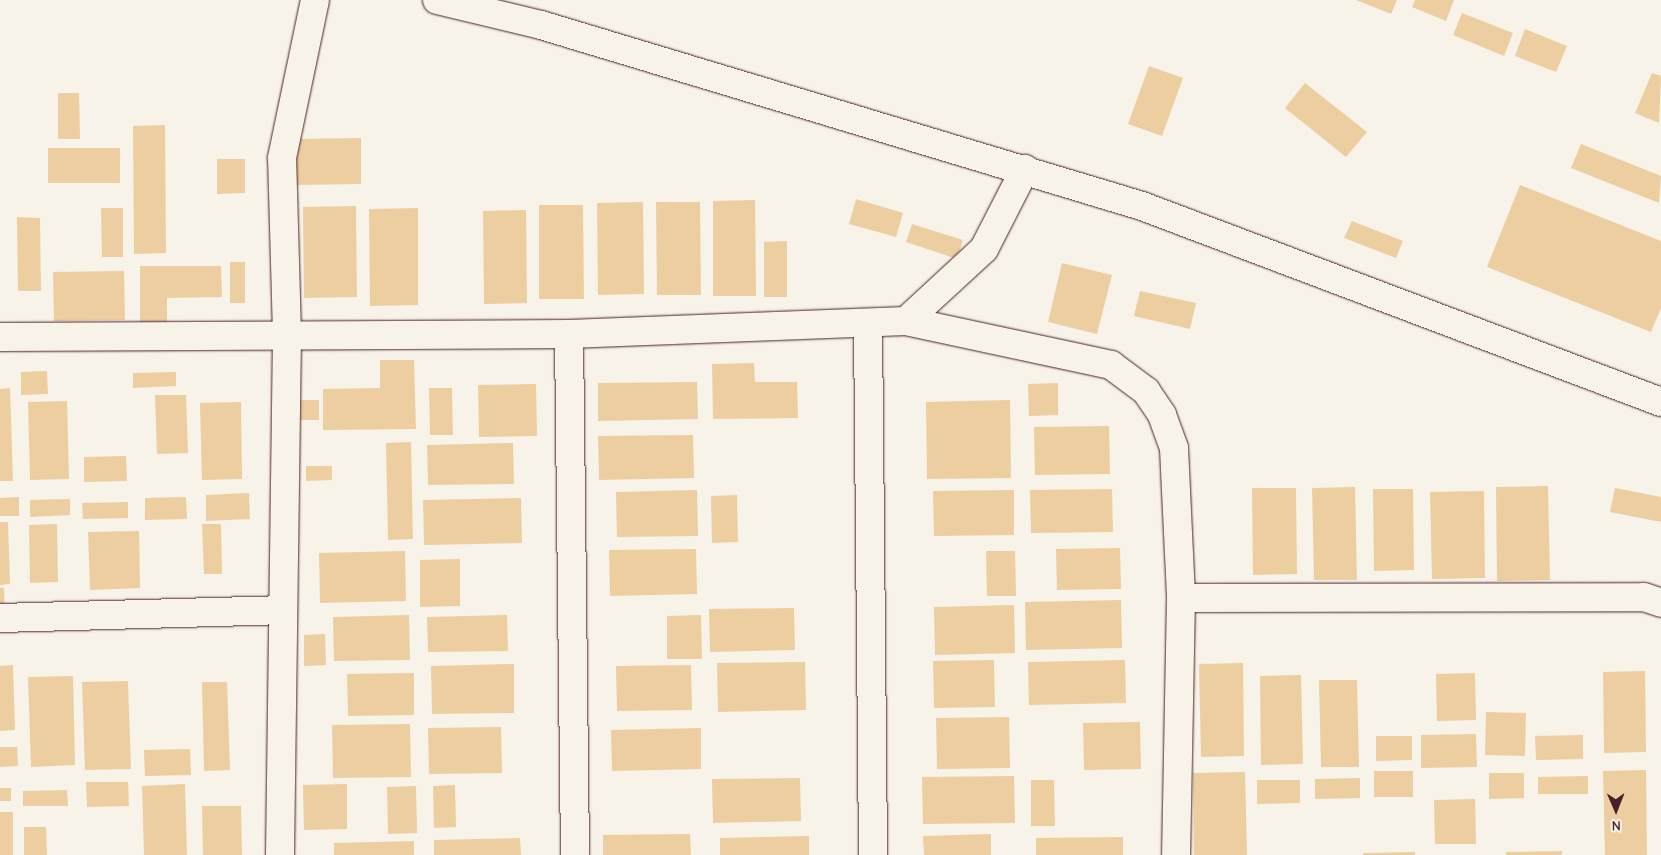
<!DOCTYPE html>
<style>
body{margin:0}
#map{position:relative;width:1661px;height:855px;overflow:hidden;background:#f7f3e8;font-family:"Comic Neue",sans-serif}
div>[style]{position:absolute}
[style*='--x']{left:calc(var(--x)*1px);top:calc(var(--y)*1px);width:calc(var(--w)*1px);rotate:calc(var(--a)*1deg)}
.building>*{inset:0;background:#edcea0}
.roads{filter:drop-shadow(0 0 1px #4a1f2b) drop-shadow(0 0 1px #4a1f2b)}
.minor>*{height:28px;margin:-14px;padding:0 14px;transform-origin:14px;border-radius:14px;background:#f7f3e8}
span{translate:-50% -50%;white-space:nowrap;text-align:center;line-height:1.15;-webkit-text-stroke:5px #f7f3e8;paint-order:stroke}
.north{position:absolute;left:1591px;top:785px;width:50px;height:50px;-webkit-text-stroke:4px #f7f3e8;paint-order:stroke;rotate:179deg;font-size:14px;font-weight:700;line-height:20px;text-align:center;color:#4a1f2b}
.north::after{content:'';display:block;margin:auto;width:18px;height:22px;background:#4a1f2b;clip-path:polygon(50% 0,100% 100%,50% 72%,0 100%)}
</style>
<div id="map">
<div class="building">
<i style="clip-path:polygon(1356px 0,1397px 0,1391px 14px)"></i>
<i style="clip-path:polygon(1415px 0,1454px 0,1446px 21px,1412px 7px)"></i>
<i style="clip-path:polygon(1462px 13px,1513px 33px,1504px 56px,1453px 35px)"></i>
<i style="clip-path:polygon(1525px 29px,1567px 46px,1556px 72px,1515px 56px)"></i>
<i style="clip-path:polygon(1149px 66px,1183px 78px,1162px 136px,1128px 124px)"></i>
<i style="clip-path:polygon(1652px 73px,1661px 76px,1659px 123px,1635px 113px)"></i>
<i style="clip-path:polygon(1305px 83px,1367px 132px,1346px 157px,1285px 108px)"></i>
<i style="clip-path:polygon(58px 93px,79px 93px,80px 139px,58px 139px)"></i>
<i style="clip-path:polygon(165px 125px,166px 253px,134px 254px,133px 126px)"></i>
<i style="clip-path:polygon(361px 138px,361px 184px,294px 185px,293px 139px)"></i>
<i style="clip-path:polygon(1581px 144px,1661px 176px,1659px 203px,1571px 168px)"></i>
<i style="clip-path:polygon(48px 148px,120px 148px,120px 183px,48px 183px)"></i>
<i style="clip-path:polygon(217px 159px,245px 159px,245px 193px,217px 194px)"></i>
<i style="clip-path:polygon(1520px 185px,1661px 241px,1661px 308px,1651px 332px,1487px 267px)"></i>
<i style="clip-path:polygon(856px 199px,903px 213px,896px 237px,849px 224px)"></i>
<i style="clip-path:polygon(755px 200px,756px 296px,713px 296px,713px 201px)"></i>
<i style="clip-path:polygon(643px 202px,644px 294px,598px 295px,597px 203px)"></i>
<i style="clip-path:polygon(656px 202px,700px 202px,701px 295px,657px 295px)"></i>
<i style="clip-path:polygon(539px 205px,583px 205px,584px 299px,539px 299px)"></i>
<i style="clip-path:polygon(356px 206px,357px 297px,304px 298px,303px 207px)"></i>
<i style="clip-path:polygon(101px 208px,123px 208px,123px 257px,102px 257px)"></i>
<i style="clip-path:polygon(418px 208px,418px 305px,370px 306px,369px 209px)"></i>
<i style="clip-path:polygon(526px 210px,527px 303px,484px 304px,483px 211px)"></i>
<i style="clip-path:polygon(17px 217px,40px 218px,41px 291px,18px 291px)"></i>
<i style="clip-path:polygon(1352px 221px,1403px 241px,1396px 258px,1344px 238px)"></i>
<i style="clip-path:polygon(912px 224px,963px 240px,957px 259px,906px 242px)"></i>
<i style="clip-path:polygon(787px 241px,787px 297px,764px 297px,764px 242px)"></i>
<i style="clip-path:polygon(230px 262px,245px 262px,245px 303px,230px 303px)"></i>
<i style="clip-path:polygon(1062px 263px,1112px 275px,1097px 334px,1048px 322px)"></i>
<i style="clip-path:polygon(140px 266px,221px 266px,222px 297px,167px 298px,167px 322px,140px 322px)"></i>
<i style="clip-path:polygon(124px 271px,125px 320px,54px 321px,53px 272px)"></i>
<i style="clip-path:polygon(1140px 291px,1196px 303px,1190px 329px,1134px 316px)"></i>
<i style="clip-path:polygon(380px 360px,414px 360px,416px 429px,323px 430px,323px 389px,380px 388px)"></i>
<i style="clip-path:polygon(754px 363px,755px 382px,797px 382px,798px 418px,713px 419px,712px 364px)"></i>
<i style="clip-path:polygon(47px 371px,48px 394px,21px 395px,21px 372px)"></i>
<i style="clip-path:polygon(176px 372px,176px 386px,133px 388px,133px 373px)"></i>
<i style="clip-path:polygon(697px 382px,698px 419px,598px 421px,598px 383px)"></i>
<i style="clip-path:polygon(1058px 383px,1058px 415px,1029px 416px,1028px 384px)"></i>
<i style="clip-path:polygon(536px 384px,537px 436px,479px 437px,478px 385px)"></i>
<i style="clip-path:polygon(10px 388px,13px 481px,0 481px,0 389px)"></i>
<i style="clip-path:polygon(429px 388px,452px 388px,453px 435px,430px 435px)"></i>
<i style="clip-path:polygon(155px 395px,186px 395px,188px 453px,157px 454px)"></i>
<i style="clip-path:polygon(296px 400px,319px 400px,319px 420px,297px 420px)"></i>
<i style="clip-path:polygon(1010px 400px,1011px 478px,927px 479px,926px 402px)"></i>
<i style="clip-path:polygon(67px 401px,69px 479px,30px 480px,28px 402px)"></i>
<i style="clip-path:polygon(241px 402px,242px 479px,202px 480px,200px 403px)"></i>
<i style="clip-path:polygon(1109px 426px,1110px 474px,1035px 475px,1034px 427px)"></i>
<i style="clip-path:polygon(693px 435px,694px 478px,599px 480px,598px 436px)"></i>
<i style="clip-path:polygon(411px 442px,413px 539px,388px 540px,386px 443px)"></i>
<i style="clip-path:polygon(513px 443px,514px 484px,428px 485px,427px 445px)"></i>
<i style="clip-path:polygon(126px 456px,127px 481px,84px 482px,84px 457px)"></i>
<i style="clip-path:polygon(306px 466px,332px 466px,332px 480px,306px 481px)"></i>
<i style="clip-path:polygon(1548px 486px,1550px 580px,1497px 581px,1496px 487px)"></i>
<i style="clip-path:polygon(1355px 487px,1357px 580px,1314px 580px,1312px 488px)"></i>
<i style="clip-path:polygon(1252px 488px,1296px 488px,1297px 574px,1253px 575px)"></i>
<i style="clip-path:polygon(1615px 488px,1661px 497px,1661px 522px,1610px 512px)"></i>
<i style="clip-path:polygon(1112px 489px,1113px 532px,1031px 533px,1030px 490px)"></i>
<i style="clip-path:polygon(1373px 489px,1413px 489px,1414px 570px,1374px 571px)"></i>
<i style="clip-path:polygon(697px 490px,698px 536px,617px 537px,616px 492px)"></i>
<i style="clip-path:polygon(1014px 490px,1014px 535px,934px 536px,933px 491px)"></i>
<i style="clip-path:polygon(1484px 491px,1485px 578px,1432px 579px,1430px 492px)"></i>
<i style="clip-path:polygon(249px 493px,250px 519px,206px 521px,206px 495px)"></i>
<i style="clip-path:polygon(737px 495px,738px 542px,712px 543px,711px 496px)"></i>
<i style="clip-path:polygon(19px 497px,19px 516px,0 516px,0 498px)"></i>
<i style="clip-path:polygon(186px 497px,187px 519px,145px 520px,145px 498px)"></i>
<i style="clip-path:polygon(521px 498px,522px 543px,424px 545px,423px 500px)"></i>
<i style="clip-path:polygon(70px 499px,70px 515px,30px 517px,30px 500px)"></i>
<i style="clip-path:polygon(128px 502px,128px 518px,83px 519px,82px 503px)"></i>
<i style="clip-path:polygon(0 522px,8px 522px,10px 584px,0 585px)"></i>
<i style="clip-path:polygon(57px 524px,58px 582px,30px 583px,29px 525px)"></i>
<i style="clip-path:polygon(202px 524px,221px 524px,222px 574px,204px 574px)"></i>
<i style="clip-path:polygon(139px 531px,140px 588px,90px 590px,88px 532px)"></i>
<i style="clip-path:polygon(1120px 548px,1121px 589px,1057px 590px,1056px 549px)"></i>
<i style="clip-path:polygon(696px 549px,697px 594px,610px 596px,609px 550px)"></i>
<i style="clip-path:polygon(405px 551px,406px 601px,320px 603px,319px 553px)"></i>
<i style="clip-path:polygon(986px 551px,1015px 551px,1016px 596px,987px 596px)"></i>
<i style="clip-path:polygon(460px 559px,460px 606px,420px 607px,420px 560px)"></i>
<i style="clip-path:polygon(0 588px,4px 588px,5px 612px,0 612px)"></i>
<i style="clip-path:polygon(1121px 600px,1122px 648px,1026px 650px,1025px 602px)"></i>
<i style="clip-path:polygon(1014px 605px,1015px 653px,935px 655px,934px 607px)"></i>
<i style="clip-path:polygon(794px 608px,795px 650px,710px 652px,709px 609px)"></i>
<i style="clip-path:polygon(409px 615px,410px 660px,334px 661px,333px 617px)"></i>
<i style="clip-path:polygon(507px 615px,508px 651px,428px 652px,427px 617px)"></i>
<i style="clip-path:polygon(701px 615px,702px 659px,667px 659px,667px 616px)"></i>
<i style="clip-path:polygon(325px 634px,326px 665px,304px 666px,304px 635px)"></i>
<i style="clip-path:polygon(994px 660px,995px 707px,934px 708px,933px 661px)"></i>
<i style="clip-path:polygon(1125px 660px,1126px 703px,1029px 705px,1028px 662px)"></i>
<i style="clip-path:polygon(805px 662px,806px 710px,718px 712px,717px 663px)"></i>
<i style="clip-path:polygon(1243px 663px,1244px 756px,1201px 757px,1199px 664px)"></i>
<i style="clip-path:polygon(514px 664px,514px 713px,432px 714px,431px 666px)"></i>
<i style="clip-path:polygon(13px 665px,15px 730px,0 731px,0 666px)"></i>
<i style="clip-path:polygon(691px 665px,692px 710px,617px 711px,616px 666px)"></i>
<i style="clip-path:polygon(1645px 671px,1646px 752px,1604px 753px,1603px 672px)"></i>
<i style="clip-path:polygon(414px 673px,414px 715px,348px 716px,347px 674px)"></i>
<i style="clip-path:polygon(1475px 673px,1476px 720px,1437px 721px,1436px 674px)"></i>
<i style="clip-path:polygon(1301px 675px,1303px 764px,1261px 765px,1260px 676px)"></i>
<i style="clip-path:polygon(73px 676px,75px 765px,31px 767px,28px 677px)"></i>
<i style="clip-path:polygon(1319px 680px,1357px 680px,1359px 767px,1321px 767px)"></i>
<i style="clip-path:polygon(128px 681px,131px 769px,85px 770px,82px 682px)"></i>
<i style="clip-path:polygon(202px 682px,227px 682px,230px 770px,204px 771px)"></i>
<i style="clip-path:polygon(1486px 712px,1526px 713px,1525px 756px,1485px 755px)"></i>
<i style="clip-path:polygon(1009px 717px,1010px 768px,937px 769px,936px 718px)"></i>
<i style="clip-path:polygon(1140px 722px,1141px 769px,1084px 770px,1083px 723px)"></i>
<i style="clip-path:polygon(410px 724px,411px 777px,333px 778px,332px 725px)"></i>
<i style="clip-path:polygon(501px 727px,502px 773px,429px 774px,428px 728px)"></i>
<i style="clip-path:polygon(701px 728px,701px 769px,612px 771px,611px 730px)"></i>
<i style="clip-path:polygon(1476px 734px,1477px 767px,1421px 768px,1421px 735px)"></i>
<i style="clip-path:polygon(1583px 735px,1583px 759px,1536px 760px,1535px 736px)"></i>
<i style="clip-path:polygon(1376px 736px,1412px 736px,1412px 760px,1376px 761px)"></i>
<i style="clip-path:polygon(0 747px,17px 747px,18px 766px,0 767px)"></i>
<i style="clip-path:polygon(190px 749px,191px 775px,145px 776px,144px 750px)"></i>
<i style="clip-path:polygon(1646px 770px,1647px 855px,1605px 855px,1603px 771px)"></i>
<i style="clip-path:polygon(1374px 771px,1413px 771px,1413px 797px,1374px 797px)"></i>
<i style="clip-path:polygon(1245px 772px,1247px 855px,1194px 855px,1193px 773px)"></i>
<i style="clip-path:polygon(1489px 773px,1524px 773px,1524px 798px,1489px 799px)"></i>
<i style="clip-path:polygon(1014px 776px,1015px 823px,923px 824px,922px 777px)"></i>
<i style="clip-path:polygon(1588px 776px,1588px 794px,1538px 794px,1538px 777px)"></i>
<i style="clip-path:polygon(800px 778px,801px 821px,713px 823px,712px 779px)"></i>
<i style="clip-path:polygon(1360px 778px,1360px 798px,1315px 799px,1315px 779px)"></i>
<i style="clip-path:polygon(1031px 780px,1054px 780px,1055px 826px,1031px 826px)"></i>
<i style="clip-path:polygon(1257px 780px,1300px 780px,1300px 803px,1257px 804px)"></i>
<i style="clip-path:polygon(86px 782px,128px 782px,129px 806px,87px 807px)"></i>
<i style="clip-path:polygon(185px 784px,187px 855px,144px 855px,142px 786px)"></i>
<i style="clip-path:polygon(347px 784px,347px 829px,304px 830px,303px 785px)"></i>
<i style="clip-path:polygon(455px 785px,456px 827px,434px 828px,433px 786px)"></i>
<i style="clip-path:polygon(416px 786px,417px 833px,388px 834px,387px 787px)"></i>
<i style="clip-path:polygon(0 788px,11px 788px,11px 801px,0 801px)"></i>
<i style="clip-path:polygon(67px 790px,68px 806px,23px 806px,23px 791px)"></i>
<i style="clip-path:polygon(1475px 799px,1476px 844px,1435px 844px,1434px 800px)"></i>
<i style="clip-path:polygon(202px 806px,241px 806px,242px 855px,203px 855px)"></i>
<i style="clip-path:polygon(0 812px,13px 812px,13px 855px,0 855px)"></i>
<i style="clip-path:polygon(24px 827px,46px 827px,47px 855px,24px 855px)"></i>
<i style="clip-path:polygon(690px 834px,691px 855px,603px 855px,603px 835px)"></i>
<i style="clip-path:polygon(991px 834px,991px 855px,924px 855px,923px 836px)"></i>
<i style="clip-path:polygon(809px 836px,809px 855px,720px 855px,720px 838px)"></i>
<i style="clip-path:polygon(1123px 837px,1123px 855px,1036px 855px,1036px 838px)"></i>
<i style="clip-path:polygon(520px 838px,521px 855px,434px 855px,434px 840px)"></i>
<i style="clip-path:polygon(414px 841px,414px 855px,334px 855px,334px 843px)"></i>
<i style="clip-path:polygon(1562px 851px,1562px 855px,1506px 855px,1506px 852px)"></i>
<i style="clip-path:polygon(1415px 852px,1415px 855px,1363px 855px,1363px 853px)"></i>
</div>
<div class="roads">
<div class="minor">
<i style="--x:437;--y:0;--w:107;--a:13.5"></i>
<i style="--x:541;--y:25;--w:628;--a:16.76"></i>
<i style="--x:1142;--y:206;--w:555;--a:20.69"></i>
<i style="--x:906;--y:321;--w:106;--a:-42.7"></i>
<i style="--x:984;--y:249;--w:90;--a:-62.9"></i>
<i style="--x:868;--y:323;--w:532;--a:89.46"></i>
<i style="--x:569;--y:334;--w:521;--a:89.34"></i>
<i style="--x:0;--y:337;--w:569;--a:-0.3"></i>
<i style="--x:569;--y:334;--w:337;--a:-2.2"></i>
<i style="--x:906;--y:321;--w:210;--a:12.1"></i>
<i style="--x:1111;--y:365;--w:44;--a:36.6"></i>
<i style="--x:1146;--y:391;--w:29;--a:56"></i>
<i style="--x:1162;--y:415;--w:35;--a:70"></i>
<i style="--x:1174;--y:448;--w:150;--a:87.3"></i>
<i style="--x:1181;--y:598;--w:257;--a:91.1"></i>
<i style="--x:1181;--y:598;--w:463;--a:-0.1"></i>
<i style="--x:1644;--y:597;--w:18;--a:19"></i>
<i style="--x:0;--y:618;--w:282;--a:-1.6"></i>
<i style="--x:280;--y:855;--w:521;--a:-89.23"></i>
<i style="--x:287;--y:334;--w:176;--a:-91.6"></i>
<i style="--x:282;--y:158;--w:161;--a:-78.2"></i>
</div>
</div>
<div class="north">N</div>
</div>
